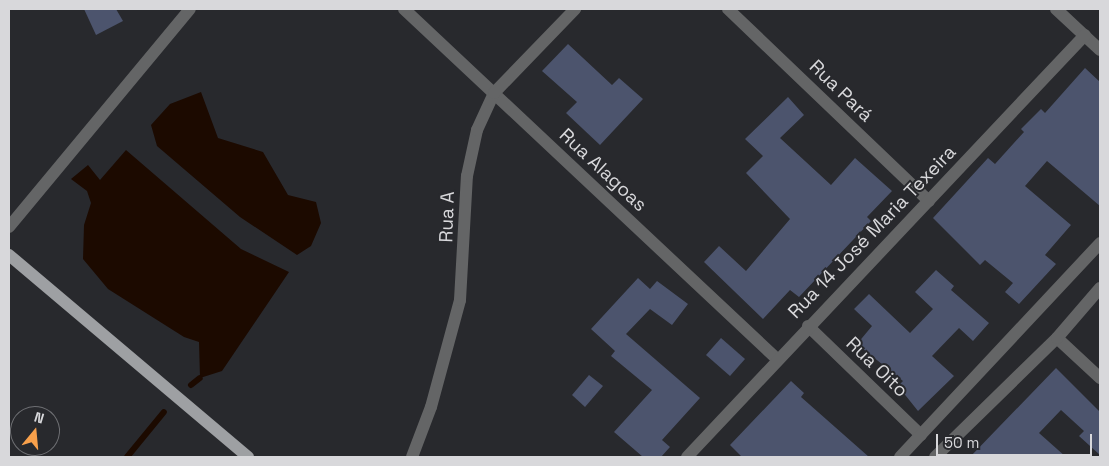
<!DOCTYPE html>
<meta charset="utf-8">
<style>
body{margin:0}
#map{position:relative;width:1109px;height:466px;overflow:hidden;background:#28292d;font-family:"Space Grotesk",sans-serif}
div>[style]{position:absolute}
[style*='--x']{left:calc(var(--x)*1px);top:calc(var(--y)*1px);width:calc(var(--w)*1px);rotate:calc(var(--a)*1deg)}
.water>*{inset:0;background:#1c0a00}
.stream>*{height:6px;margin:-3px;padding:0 3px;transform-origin:3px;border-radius:3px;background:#1c0a00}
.building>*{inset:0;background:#4c546d}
.minor>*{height:12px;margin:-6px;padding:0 6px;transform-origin:6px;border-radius:6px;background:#646566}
.major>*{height:12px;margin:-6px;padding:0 6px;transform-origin:6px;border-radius:6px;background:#9ea0a3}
span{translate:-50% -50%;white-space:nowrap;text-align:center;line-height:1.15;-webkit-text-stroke:4px #28292d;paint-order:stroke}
.street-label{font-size:19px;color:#d8d8db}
.frame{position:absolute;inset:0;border:10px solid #d8d8db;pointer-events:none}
.north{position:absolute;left:10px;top:406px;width:50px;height:50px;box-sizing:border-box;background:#28292d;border:1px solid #6e6f73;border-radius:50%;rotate:17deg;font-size:14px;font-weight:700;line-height:20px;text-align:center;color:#d8d8db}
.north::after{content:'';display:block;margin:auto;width:18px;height:22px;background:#f8a04b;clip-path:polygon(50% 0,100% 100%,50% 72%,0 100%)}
.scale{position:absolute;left:936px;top:434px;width:156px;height:22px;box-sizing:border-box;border:2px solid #d8d8db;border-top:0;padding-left:6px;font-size:15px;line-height:18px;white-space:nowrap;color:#d8d8db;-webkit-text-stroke:4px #28292d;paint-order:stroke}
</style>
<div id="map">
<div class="water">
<i style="clip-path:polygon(201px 92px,218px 138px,263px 152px,288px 195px,316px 202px,321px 223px,311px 246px,297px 255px,240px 217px,157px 146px,151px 125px,170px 104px)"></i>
<i style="clip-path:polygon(126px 150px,241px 249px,289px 272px,222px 371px,200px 378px,199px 342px,184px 337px,108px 289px,83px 259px,84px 225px,91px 203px,87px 191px,71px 179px,88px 165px,100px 180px)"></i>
</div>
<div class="stream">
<i style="--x:191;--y:385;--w:11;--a:-38"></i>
<i style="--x:127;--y:457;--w:58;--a:-50.6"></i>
</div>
<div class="building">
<i style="clip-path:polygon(84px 9px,116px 9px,123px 21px,96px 35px)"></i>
<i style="clip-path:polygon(568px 44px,612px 85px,619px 78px,643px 99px,600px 145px,566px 113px,577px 102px,542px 71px)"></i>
<i style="clip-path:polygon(1085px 68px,1100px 82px,1100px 206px,1047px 161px,1025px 186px,1071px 225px,1045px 255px,1056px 264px,1019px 304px,1005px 292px,1013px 283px,985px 260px,980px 265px,933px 218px,988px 158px,995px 164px,1024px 132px,1021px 129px,1041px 109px,1045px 113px)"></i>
<i style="clip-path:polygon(788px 97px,804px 115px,780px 138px,831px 185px,855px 158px,892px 191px,867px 217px,871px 221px,799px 297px,790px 290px,763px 319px,704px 262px,719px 246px,746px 271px,790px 219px,746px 173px,763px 156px,745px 139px)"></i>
<i style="clip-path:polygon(936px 270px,954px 286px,951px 290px,989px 323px,973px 341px,959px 328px,932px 356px,954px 376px,918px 411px,898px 386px,903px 381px,857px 344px,872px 326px,854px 309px,869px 294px,910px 333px,933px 309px,915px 292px)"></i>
<i style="clip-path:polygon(638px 278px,650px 289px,657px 281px,688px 304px,672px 325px,650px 309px,626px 334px,700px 398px,662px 440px,670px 447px,661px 457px,643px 457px,614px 432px,652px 390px,611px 356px,615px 351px,591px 329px)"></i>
<i style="clip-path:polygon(721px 338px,745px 359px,730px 376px,706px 355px)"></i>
<i style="clip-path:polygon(1056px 368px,1100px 412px,1100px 455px,1079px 436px,1084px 431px,1061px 410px,1039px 433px,1066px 457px,970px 457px)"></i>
<i style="clip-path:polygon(589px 375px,603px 386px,585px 407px,572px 395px)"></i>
<i style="clip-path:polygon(791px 381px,804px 393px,801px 397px,869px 457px,742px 457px,730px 445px)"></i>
</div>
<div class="minor">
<i style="--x:404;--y:9;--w:511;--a:43.18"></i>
<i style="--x:728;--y:9;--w:278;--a:43.7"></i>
<i style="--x:1056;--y:9;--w:60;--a:43"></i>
<i style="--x:9;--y:227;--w:283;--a:-50.3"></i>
<i style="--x:808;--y:326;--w:157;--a:44"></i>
<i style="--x:1057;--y:338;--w:59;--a:42.9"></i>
<i style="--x:412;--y:457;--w:53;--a:-69.2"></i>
<i style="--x:431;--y:407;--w:111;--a:-74.8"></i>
<i style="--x:460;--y:300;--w:124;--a:-86.8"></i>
<i style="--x:467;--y:176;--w:47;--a:-77.7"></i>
<i style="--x:477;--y:130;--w:41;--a:-65.3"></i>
<i style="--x:494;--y:93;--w:117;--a:-46"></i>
<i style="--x:687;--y:457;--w:580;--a:-46.68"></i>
<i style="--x:900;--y:457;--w:293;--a:-46.9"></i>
<i style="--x:935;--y:457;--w:170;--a:-44.3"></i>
<i style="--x:1057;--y:338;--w:66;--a:-49.3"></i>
</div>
<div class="major">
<i style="--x:9;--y:255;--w:313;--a:40.2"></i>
</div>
<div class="street-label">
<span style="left:841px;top:91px;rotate:44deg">Rua Pará</span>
<span style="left:603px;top:170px;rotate:43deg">Rua Alagoas</span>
<span style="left:447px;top:217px;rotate:-88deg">Rua A</span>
<span style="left:872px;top:232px;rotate:-46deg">Rua 14 José Maria Texeira</span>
<span style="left:877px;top:367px;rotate:44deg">Rua Oito</span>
</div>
<div class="frame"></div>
<div class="north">N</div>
<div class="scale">50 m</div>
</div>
